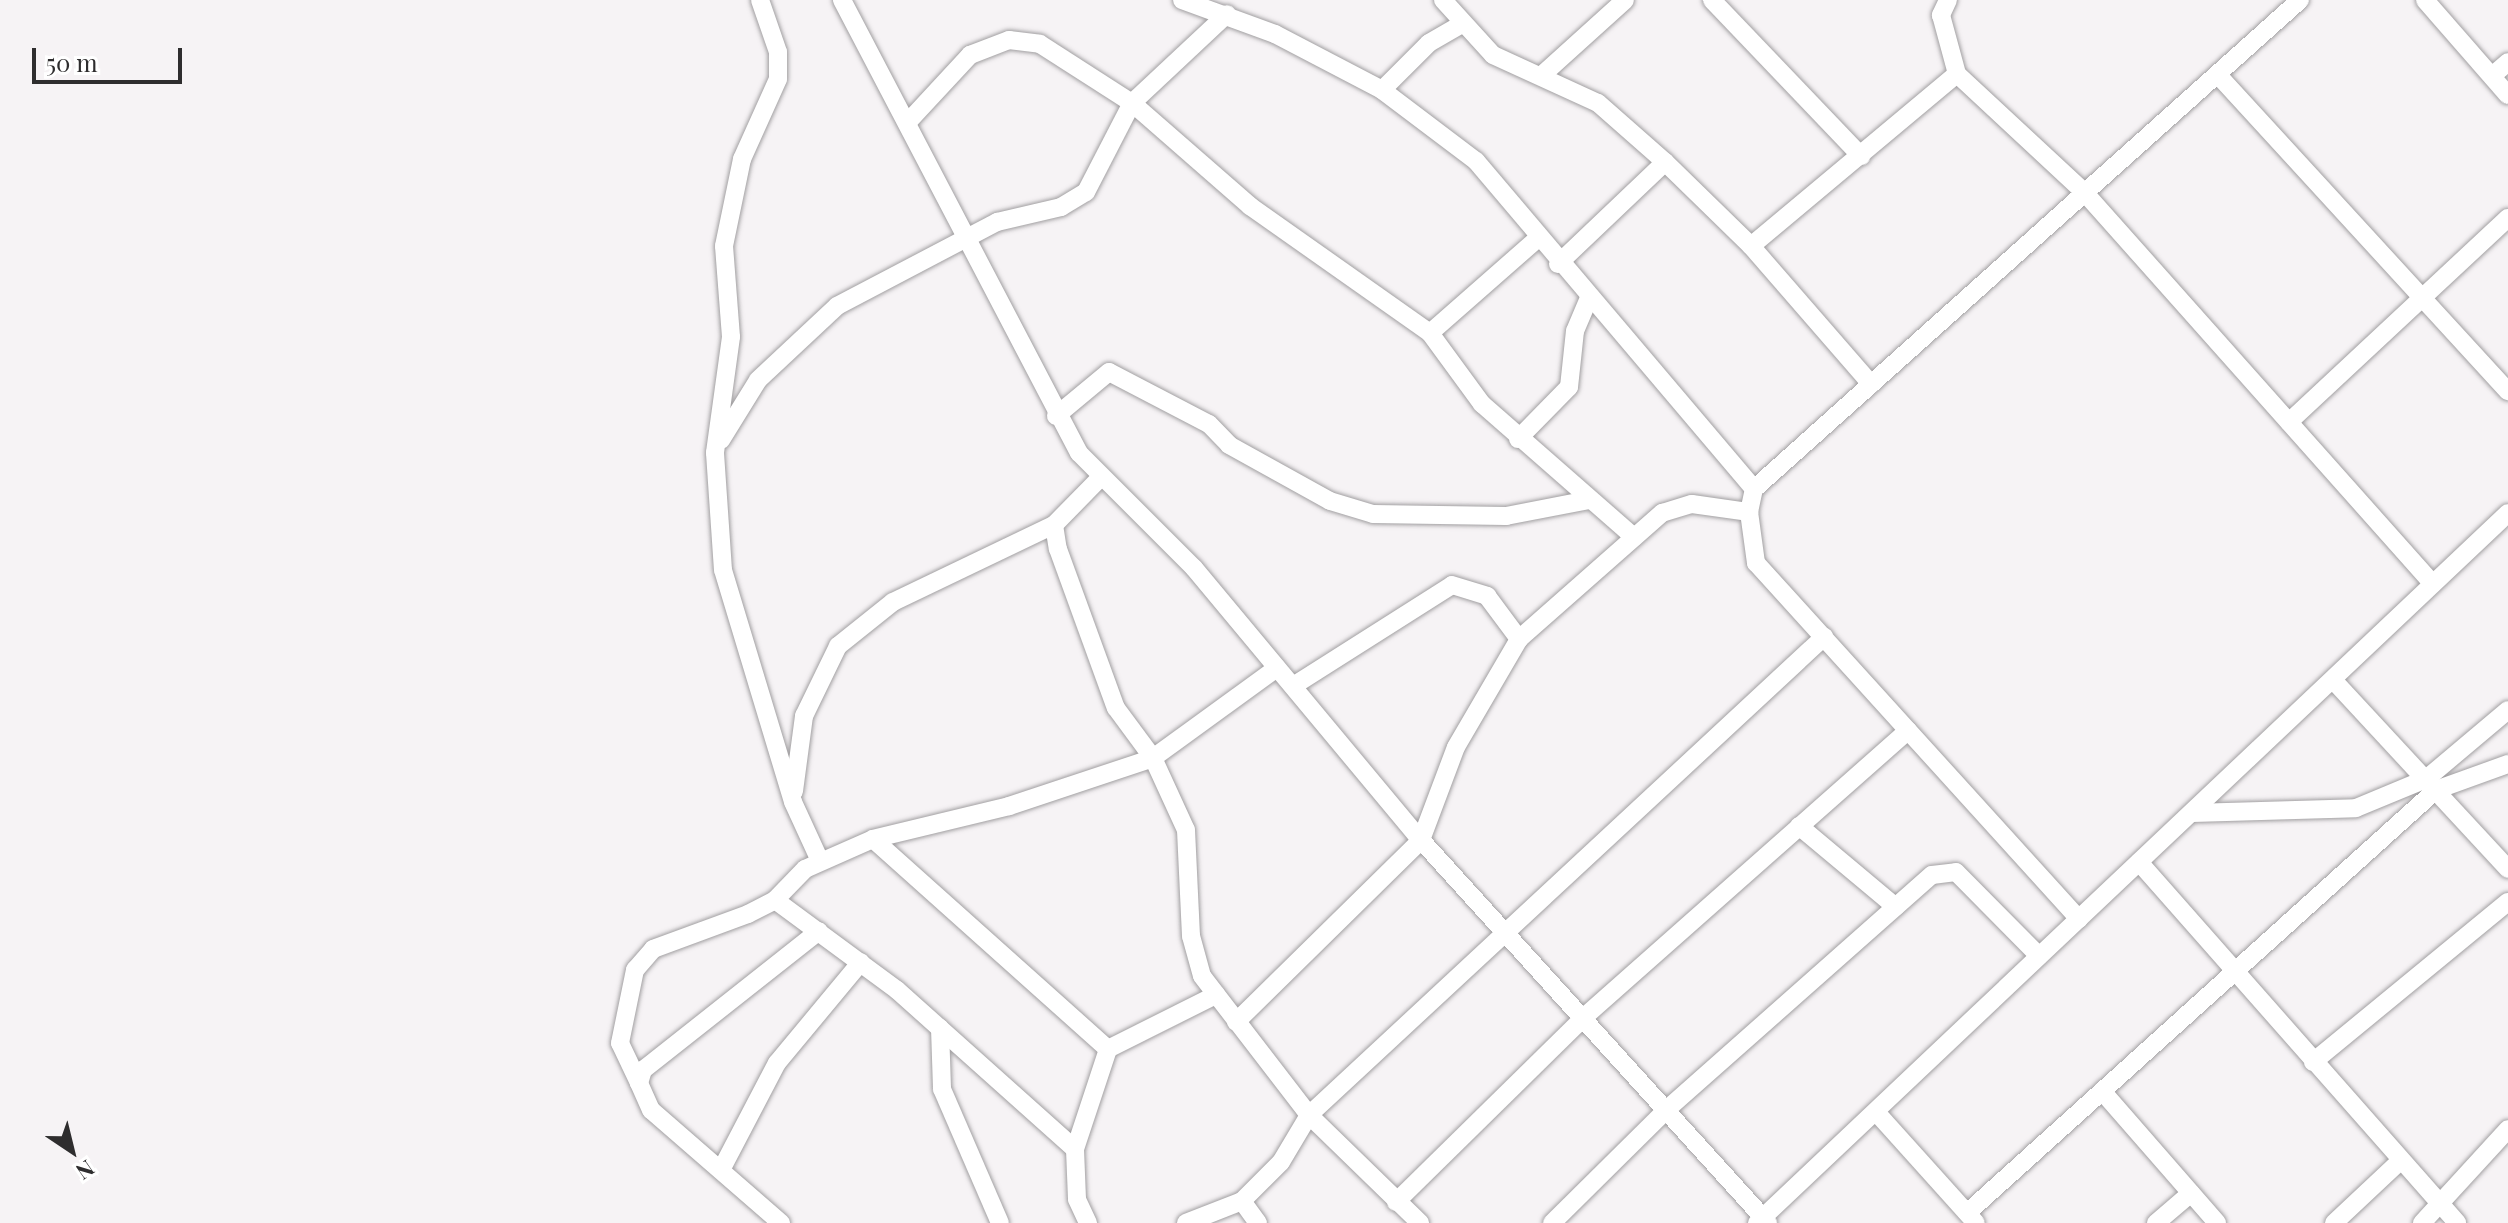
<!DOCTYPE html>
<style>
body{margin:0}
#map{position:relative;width:2508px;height:1223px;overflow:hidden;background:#f6f3f5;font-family:"Playfair Display",serif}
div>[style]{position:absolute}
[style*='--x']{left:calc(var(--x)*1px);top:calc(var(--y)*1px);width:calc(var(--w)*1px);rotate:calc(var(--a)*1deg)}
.roads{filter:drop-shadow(0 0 2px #a19fa1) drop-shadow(0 0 2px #a19fa1)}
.minor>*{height:18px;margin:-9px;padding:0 9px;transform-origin:9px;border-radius:9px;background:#fff}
span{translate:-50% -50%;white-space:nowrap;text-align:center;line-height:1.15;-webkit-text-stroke:6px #fff;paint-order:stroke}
.north{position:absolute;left:32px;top:1111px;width:80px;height:80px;-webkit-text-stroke:6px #fff;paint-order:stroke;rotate:145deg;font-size:22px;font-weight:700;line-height:32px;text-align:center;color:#2e2d2e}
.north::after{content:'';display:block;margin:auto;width:28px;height:36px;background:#2e2d2e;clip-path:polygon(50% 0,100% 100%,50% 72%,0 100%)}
.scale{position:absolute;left:32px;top:48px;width:150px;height:36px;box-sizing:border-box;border:4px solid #2e2d2e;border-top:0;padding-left:10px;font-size:24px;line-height:28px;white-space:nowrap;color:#2e2d2e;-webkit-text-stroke:6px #fff;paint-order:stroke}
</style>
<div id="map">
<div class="roads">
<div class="minor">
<i style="--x:760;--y:0;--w:55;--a:70.9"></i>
<i style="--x:778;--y:52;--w:27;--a:90"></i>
<i style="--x:778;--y:79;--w:88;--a:114.2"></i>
<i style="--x:742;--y:159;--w:89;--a:101.7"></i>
<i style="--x:724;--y:246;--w:91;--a:85.6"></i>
<i style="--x:731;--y:337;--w:117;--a:97.9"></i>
<i style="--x:715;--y:453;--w:117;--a:86.1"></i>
<i style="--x:723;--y:570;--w:242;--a:73.2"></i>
<i style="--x:793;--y:802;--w:65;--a:65.4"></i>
<i style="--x:842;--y:0;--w:511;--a:62.38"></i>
<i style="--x:1079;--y:453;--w:163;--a:45"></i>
<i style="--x:1194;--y:568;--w:354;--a:50.2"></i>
<i style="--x:1421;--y:840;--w:517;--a:47.82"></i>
<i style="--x:1182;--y:0;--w:99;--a:20.1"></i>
<i style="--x:1275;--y:34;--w:121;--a:27.6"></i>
<i style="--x:1382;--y:90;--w:118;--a:37.1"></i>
<i style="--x:1476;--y:161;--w:430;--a:49.7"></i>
<i style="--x:1443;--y:0;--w:74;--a:47.7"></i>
<i style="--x:1493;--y:55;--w:115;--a:24.6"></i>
<i style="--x:1598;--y:103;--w:89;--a:41.4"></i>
<i style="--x:1665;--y:162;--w:120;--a:44.3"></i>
<i style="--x:1751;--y:246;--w:183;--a:49"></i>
<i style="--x:1712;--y:0;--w:216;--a:46.3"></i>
<i style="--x:1948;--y:0;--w:17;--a:115"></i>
<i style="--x:1941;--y:15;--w:61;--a:74.8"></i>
<i style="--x:2425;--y:0;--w:126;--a:48.9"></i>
<i style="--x:2218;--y:75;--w:429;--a:47.5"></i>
<i style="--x:1541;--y:76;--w:113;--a:-42.1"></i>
<i style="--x:2492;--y:76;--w:21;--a:-41"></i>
<i style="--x:1382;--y:90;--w:66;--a:-45"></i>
<i style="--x:1429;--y:43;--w:39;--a:-30"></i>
<i style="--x:907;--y:123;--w:93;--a:-47.2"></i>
<i style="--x:970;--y:55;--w:42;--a:-21"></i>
<i style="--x:1009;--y:40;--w:31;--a:7"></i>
<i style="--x:1040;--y:44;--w:109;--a:32.7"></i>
<i style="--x:1132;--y:103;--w:157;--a:41.1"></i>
<i style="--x:1250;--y:206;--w:220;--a:35.2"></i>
<i style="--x:1430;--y:333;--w:88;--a:53.8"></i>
<i style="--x:1482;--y:404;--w:202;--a:41.2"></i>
<i style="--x:1751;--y:246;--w:268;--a:-39.9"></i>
<i style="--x:1957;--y:74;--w:175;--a:42.9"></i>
<i style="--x:2085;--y:193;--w:523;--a:48.33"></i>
<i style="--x:1558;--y:264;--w:148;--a:-43.6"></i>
<i style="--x:1430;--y:333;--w:144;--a:-41.3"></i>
<i style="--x:1056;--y:416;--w:69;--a:-39.7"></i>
<i style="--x:1109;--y:372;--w:113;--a:27.5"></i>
<i style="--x:1209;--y:424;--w:29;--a:46"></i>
<i style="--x:1229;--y:445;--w:115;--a:29"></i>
<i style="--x:1330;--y:501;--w:45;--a:16.8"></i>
<i style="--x:1373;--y:514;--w:133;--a:0.9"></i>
<i style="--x:1506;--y:516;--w:85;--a:-10.9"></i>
<i style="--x:2289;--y:422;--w:299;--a:-43"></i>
<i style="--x:1518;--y:439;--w:73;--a:-45.6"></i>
<i style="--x:1569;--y:387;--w:56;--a:-83.9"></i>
<i style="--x:1575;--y:331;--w:36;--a:-67"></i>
<i style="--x:721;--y:440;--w:70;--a:-58.3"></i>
<i style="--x:758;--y:380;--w:108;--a:-43.1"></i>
<i style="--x:837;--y:306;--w:181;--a:-27.7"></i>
<i style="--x:997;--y:222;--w:66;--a:-13.2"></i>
<i style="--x:1061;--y:207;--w:29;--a:-31"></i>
<i style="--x:1086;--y:192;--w:100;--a:-62.7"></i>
<i style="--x:1132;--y:103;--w:130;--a:-43.1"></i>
<i style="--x:1100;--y:478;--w:66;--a:134.4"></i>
<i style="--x:1054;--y:525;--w:24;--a:81"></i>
<i style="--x:1058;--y:549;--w:169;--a:70"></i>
<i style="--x:1116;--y:708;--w:62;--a:53.5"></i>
<i style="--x:1153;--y:758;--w:79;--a:65.4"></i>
<i style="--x:1186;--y:830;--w:106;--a:87.3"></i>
<i style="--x:1191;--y:936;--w:41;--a:74.6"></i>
<i style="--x:1202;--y:976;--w:175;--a:52.4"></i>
<i style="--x:1309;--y:1115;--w:155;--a:44.2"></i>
<i style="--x:2334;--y:681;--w:256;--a:47.2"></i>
<i style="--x:1293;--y:686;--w:188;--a:-32.4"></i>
<i style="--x:1452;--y:585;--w:37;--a:17"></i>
<i style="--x:1487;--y:596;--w:54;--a:53.3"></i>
<i style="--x:794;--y:791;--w:76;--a:-82.4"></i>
<i style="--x:804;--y:716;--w:78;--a:-64.1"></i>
<i style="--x:838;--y:646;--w:70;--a:-38.7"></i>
<i style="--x:893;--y:602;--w:178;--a:-25.6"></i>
<i style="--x:2192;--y:813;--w:164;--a:-1.7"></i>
<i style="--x:2356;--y:808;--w:76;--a:-22.5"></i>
<i style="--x:2426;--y:779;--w:107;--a:-40.1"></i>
<i style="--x:1799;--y:826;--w:126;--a:39.9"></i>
<i style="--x:873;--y:839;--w:315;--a:41.8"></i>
<i style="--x:2139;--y:862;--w:481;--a:48.6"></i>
<i style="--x:775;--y:900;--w:152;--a:36.4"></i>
<i style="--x:897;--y:990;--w:239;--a:41.8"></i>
<i style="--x:2079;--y:919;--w:481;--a:-132.2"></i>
<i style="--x:1756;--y:563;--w:51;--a:-97.8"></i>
<i style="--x:1749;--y:512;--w:24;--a:-78"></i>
<i style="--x:1754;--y:489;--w:733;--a:-41.85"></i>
<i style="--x:1236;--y:1022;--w:260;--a:-44.5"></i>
<i style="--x:1421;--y:840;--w:99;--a:-69.4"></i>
<i style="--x:1456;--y:747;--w:125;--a:-59.7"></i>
<i style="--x:1519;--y:639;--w:191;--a:-41.4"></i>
<i style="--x:1662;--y:513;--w:31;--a:-17"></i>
<i style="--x:1692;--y:504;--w:58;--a:8"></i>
<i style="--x:940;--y:1028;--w:61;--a:88.1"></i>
<i style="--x:942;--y:1089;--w:146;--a:66.6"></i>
<i style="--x:2313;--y:1062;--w:252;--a:-39.4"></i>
<i style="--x:639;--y:1083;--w:44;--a:-115.4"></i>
<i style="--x:620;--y:1043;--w:75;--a:-78.4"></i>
<i style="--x:635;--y:970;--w:28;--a:-49"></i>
<i style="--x:653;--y:949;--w:101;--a:-20.2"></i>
<i style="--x:748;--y:914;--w:30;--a:-27"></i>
<i style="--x:775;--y:900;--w:43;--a:-45.9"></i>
<i style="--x:805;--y:869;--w:74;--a:-23.8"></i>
<i style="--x:873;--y:839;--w:140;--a:-13.6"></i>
<i style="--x:1009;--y:806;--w:152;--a:-18.4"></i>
<i style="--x:1153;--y:758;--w:153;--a:-36"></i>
<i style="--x:2102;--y:1091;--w:175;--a:48.9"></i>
<i style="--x:1876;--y:1112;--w:149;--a:48"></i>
<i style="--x:721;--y:1170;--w:121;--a:-62.4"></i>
<i style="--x:777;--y:1063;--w:131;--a:-50.3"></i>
<i style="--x:1242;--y:1201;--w:27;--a:54"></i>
<i style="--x:1396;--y:1202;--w:262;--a:-44.5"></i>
<i style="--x:1583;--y:1018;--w:434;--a:-41.5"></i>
<i style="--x:1967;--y:1213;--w:632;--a:-42.05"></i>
<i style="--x:2436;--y:790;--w:77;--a:-19.9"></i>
<i style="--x:781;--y:1223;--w:172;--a:-139"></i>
<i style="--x:651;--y:1110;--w:30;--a:-114"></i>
<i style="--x:639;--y:1083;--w:14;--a:-73"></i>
<i style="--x:643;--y:1070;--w:224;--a:-38.3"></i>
<i style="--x:1088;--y:1223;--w:26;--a:-115"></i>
<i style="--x:1077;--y:1199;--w:50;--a:-92.3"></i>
<i style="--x:1075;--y:1149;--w:105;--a:-71.7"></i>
<i style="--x:1108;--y:1049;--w:121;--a:-26.6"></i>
<i style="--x:1186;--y:1223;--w:60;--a:-21.4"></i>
<i style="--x:1242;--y:1201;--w:55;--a:-45"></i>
<i style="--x:1281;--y:1162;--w:55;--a:-59.2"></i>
<i style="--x:1309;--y:1115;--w:703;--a:-42.87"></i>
<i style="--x:1552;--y:1223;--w:159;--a:-44.7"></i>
<i style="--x:1665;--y:1111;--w:356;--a:-41.5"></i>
<i style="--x:1932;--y:875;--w:24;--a:-7"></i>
<i style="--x:1956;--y:872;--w:118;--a:45.3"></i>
<i style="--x:1757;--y:1223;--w:1033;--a:-43.39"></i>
<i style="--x:2156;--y:1223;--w:46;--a:-40.6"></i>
<i style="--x:2334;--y:1223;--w:91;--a:-43.2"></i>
<i style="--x:2422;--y:1223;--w:127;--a:-47.5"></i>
</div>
</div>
<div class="north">N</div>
<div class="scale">50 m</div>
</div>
